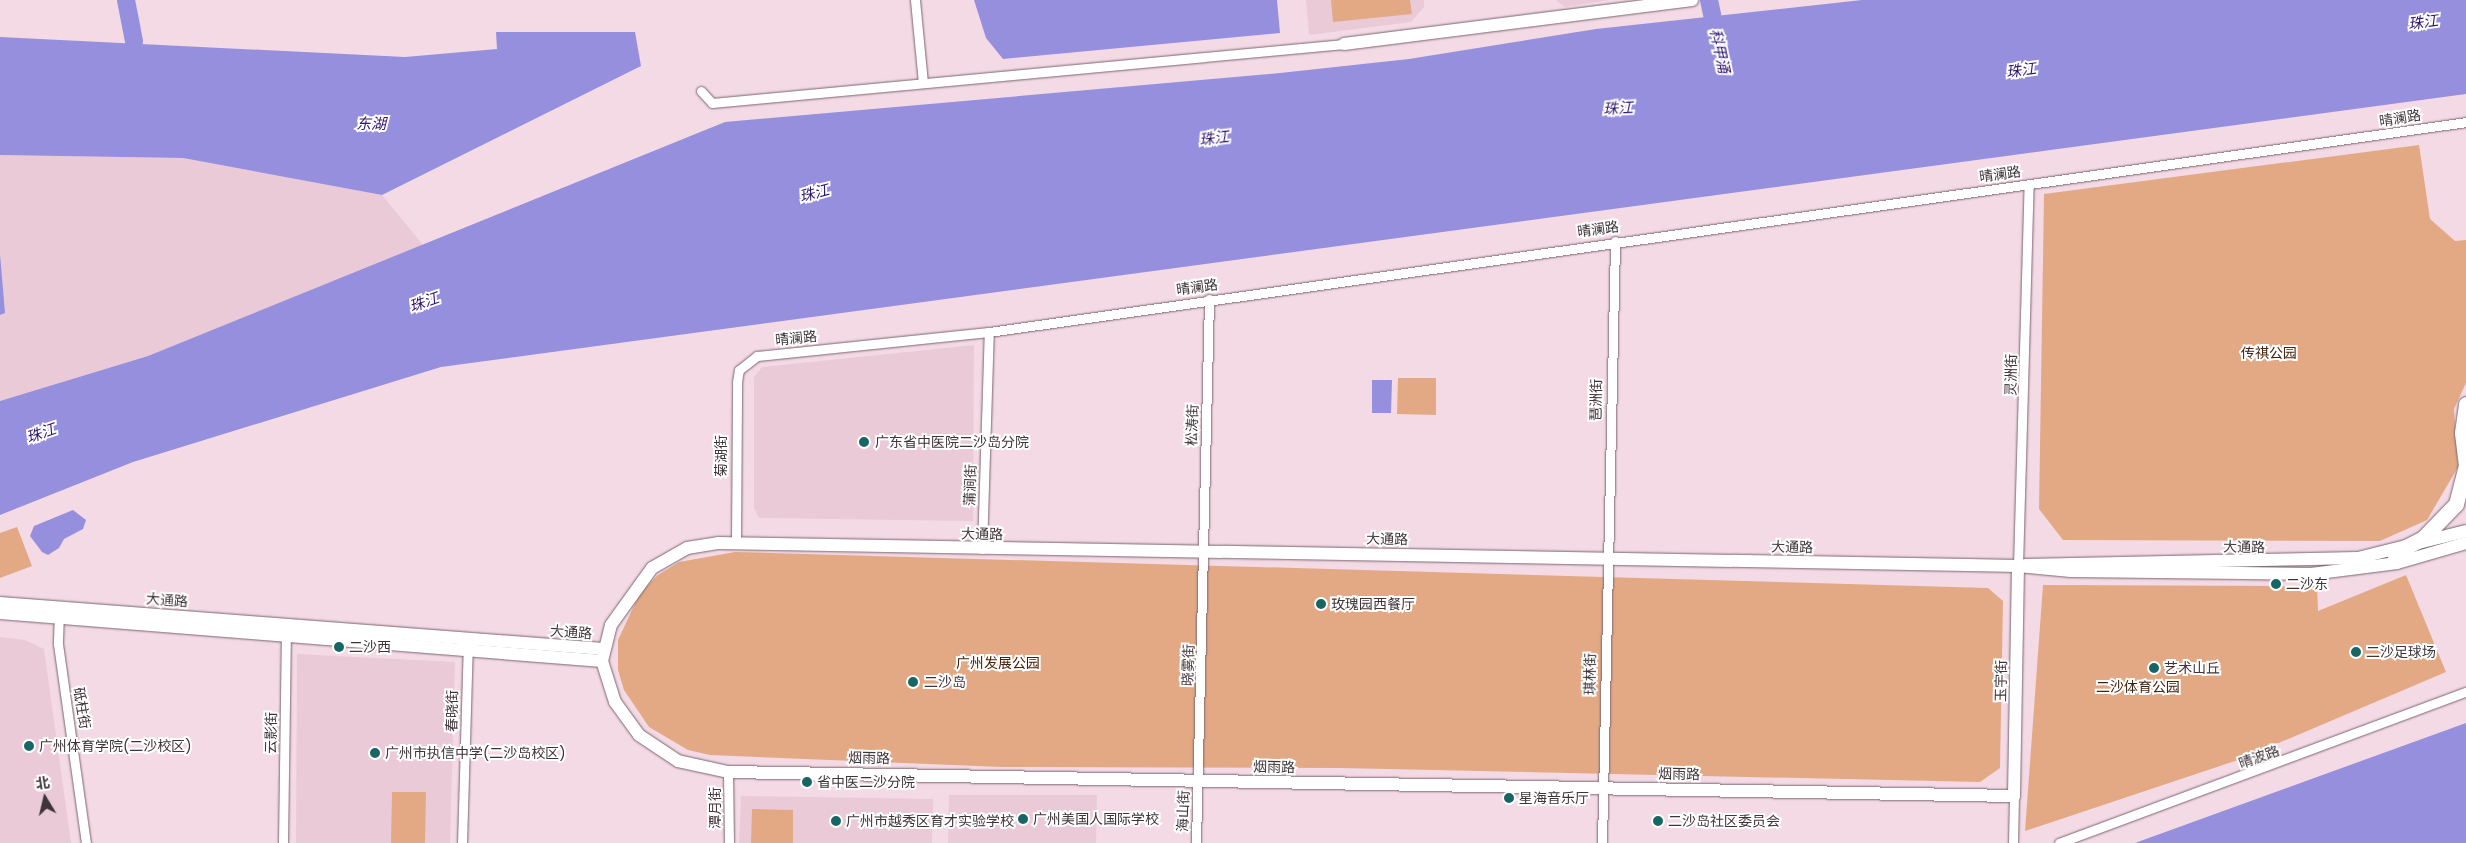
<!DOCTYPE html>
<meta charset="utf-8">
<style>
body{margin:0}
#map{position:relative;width:2466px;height:843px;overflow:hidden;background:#f4dae5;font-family:Poppins,"Noto Sans SC",sans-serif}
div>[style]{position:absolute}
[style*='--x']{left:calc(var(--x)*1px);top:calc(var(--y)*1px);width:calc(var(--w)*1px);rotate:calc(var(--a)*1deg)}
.built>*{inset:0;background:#eacad7}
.green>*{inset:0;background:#e3a985}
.water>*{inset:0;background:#968fdd}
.river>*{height:18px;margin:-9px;padding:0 9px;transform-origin:9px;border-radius:9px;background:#968fdd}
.roads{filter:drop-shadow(0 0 1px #7b656f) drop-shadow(0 0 1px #7b656f)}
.street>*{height:9px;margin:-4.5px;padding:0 4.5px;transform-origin:4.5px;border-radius:4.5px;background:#fff}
.secondary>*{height:12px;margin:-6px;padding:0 6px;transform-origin:6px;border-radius:6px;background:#fff}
.highway>*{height:15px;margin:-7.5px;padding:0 7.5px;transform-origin:7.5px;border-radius:7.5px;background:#fff}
.dots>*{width:14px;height:14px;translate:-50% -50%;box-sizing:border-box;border:2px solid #fff;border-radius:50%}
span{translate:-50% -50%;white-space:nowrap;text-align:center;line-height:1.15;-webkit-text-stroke:4px #fff;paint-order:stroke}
.street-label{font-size:14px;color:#3f3539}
.park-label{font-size:14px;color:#43240f}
.poi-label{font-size:14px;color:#3f3539}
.left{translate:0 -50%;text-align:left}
.water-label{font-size:15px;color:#2f1771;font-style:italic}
.north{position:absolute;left:20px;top:773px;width:50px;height:50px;-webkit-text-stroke:4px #fff;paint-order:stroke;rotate:351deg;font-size:14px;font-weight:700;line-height:20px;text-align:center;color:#3f3539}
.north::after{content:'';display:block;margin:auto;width:18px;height:22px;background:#3f3539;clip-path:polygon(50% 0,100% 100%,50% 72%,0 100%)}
</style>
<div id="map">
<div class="built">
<i style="clip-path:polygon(1306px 0,1424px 0,1424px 7px,1411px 22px,1309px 35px)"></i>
<i style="clip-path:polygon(1556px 0,1609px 0,1565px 7px)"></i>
<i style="clip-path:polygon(0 155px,183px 158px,382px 195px,423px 245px,148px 356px,0 401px)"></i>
<i style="clip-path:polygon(974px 345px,973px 521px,759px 518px,754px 508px,754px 377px,762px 367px)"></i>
<i style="clip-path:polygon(0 637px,25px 640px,44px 649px,71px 843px,0 843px)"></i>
<i style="clip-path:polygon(297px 654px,455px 662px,450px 843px,296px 843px)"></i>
<i style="clip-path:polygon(949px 795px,1097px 795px,1096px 843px,948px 843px)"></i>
<i style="clip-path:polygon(741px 796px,933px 799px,932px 843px,739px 843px)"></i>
</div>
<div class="green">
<i style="clip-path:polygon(1331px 0,1410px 0,1412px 14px,1333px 22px)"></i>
<i style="clip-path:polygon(2419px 145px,2430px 219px,2455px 241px,2466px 240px,2466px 383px,2454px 409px,2458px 467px,2427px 520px,2380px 541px,2063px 540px,2039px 509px,2044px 194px)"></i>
<i style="clip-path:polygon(1398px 378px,1436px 378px,1436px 415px,1397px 414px)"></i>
<i style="clip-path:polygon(17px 527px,32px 566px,0 578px,0 533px)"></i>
<i style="clip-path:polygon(735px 552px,1988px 588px,2003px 601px,2000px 768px,1980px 782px,1340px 768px,1001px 767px,710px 755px,688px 750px,649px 727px,624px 690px,618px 670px,618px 640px,640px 593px,658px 575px,679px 562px)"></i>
<i style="clip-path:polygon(2406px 575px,2446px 672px,2241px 759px,2025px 831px,2043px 585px,2317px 586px,2318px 611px)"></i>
<i style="clip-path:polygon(392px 792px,426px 792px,425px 843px,391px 843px)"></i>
<i style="clip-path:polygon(752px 809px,793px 810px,793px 843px,751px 843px)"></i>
</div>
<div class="water">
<i style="clip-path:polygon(974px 0,1277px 0,1280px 33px,1003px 59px,986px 38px)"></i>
<i style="clip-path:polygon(1862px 0,2466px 0,2466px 94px,441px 367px,133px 462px,0 515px,0 401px,148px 356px,725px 122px,1280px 73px,1409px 59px,1596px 29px)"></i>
<i style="clip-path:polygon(496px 32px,635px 32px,641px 66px,382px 195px,183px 158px,0 155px,0 37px,405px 57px,497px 49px)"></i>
<i style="clip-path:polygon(0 254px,5px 313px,0 315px)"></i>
<i style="clip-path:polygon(1372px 380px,1392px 380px,1391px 413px,1372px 413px)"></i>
<i style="clip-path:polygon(73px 510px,86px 520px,83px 529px,64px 539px,59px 548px,48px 555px,42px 552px,30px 536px,34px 526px)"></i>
<i style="clip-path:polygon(2466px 723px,2466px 843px,2135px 843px)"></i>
</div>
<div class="river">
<i style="--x:126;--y:0;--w:42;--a:79"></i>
<i style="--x:1709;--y:0;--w:40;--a:78"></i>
</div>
<div class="roads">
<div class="street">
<i style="--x:915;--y:0;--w:83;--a:84.5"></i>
<i style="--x:701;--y:91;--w:16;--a:47"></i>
<i style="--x:712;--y:103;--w:635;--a:-5.33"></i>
<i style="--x:736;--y:542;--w:160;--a:-89.6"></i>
<i style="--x:737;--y:382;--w:12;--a:-81"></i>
<i style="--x:739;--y:370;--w:23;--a:-38"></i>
<i style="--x:757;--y:356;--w:233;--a:-5.9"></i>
<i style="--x:989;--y:332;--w:1492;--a:-8.09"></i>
<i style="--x:982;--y:549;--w:217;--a:-88.2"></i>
<i style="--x:2018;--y:566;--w:382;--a:-88.4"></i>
<i style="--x:59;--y:612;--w:32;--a:92"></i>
<i style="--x:58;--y:644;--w:201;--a:82"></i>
<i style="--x:728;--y:772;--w:71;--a:89.2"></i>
<i style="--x:283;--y:843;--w:212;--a:-89.2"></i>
<i style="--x:462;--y:843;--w:197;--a:-88.3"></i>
<i style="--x:1196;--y:843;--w:544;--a:-88.63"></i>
<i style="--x:1602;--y:843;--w:602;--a:-88.76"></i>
<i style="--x:2013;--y:843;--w:47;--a:-88.8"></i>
<i style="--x:2059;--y:843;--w:434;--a:-20.4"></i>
</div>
<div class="secondary">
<i style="--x:1344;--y:44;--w:351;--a:-7.2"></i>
<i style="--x:2025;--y:565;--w:333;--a:-1.2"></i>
<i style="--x:2358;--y:558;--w:111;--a:-14"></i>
<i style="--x:2018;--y:566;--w:230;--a:91"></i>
<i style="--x:2014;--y:796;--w:1286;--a:-178.93"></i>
<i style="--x:728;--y:772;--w:51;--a:-167.6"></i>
<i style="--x:678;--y:761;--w:47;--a:-146.3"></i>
<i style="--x:639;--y:735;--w:41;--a:-126"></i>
<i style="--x:615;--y:702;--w:43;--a:-107.6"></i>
<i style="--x:602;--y:661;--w:37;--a:-76"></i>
<i style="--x:611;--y:625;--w:70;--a:-54.3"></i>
<i style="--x:652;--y:568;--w:40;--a:-29.7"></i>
<i style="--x:687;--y:548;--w:31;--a:-9"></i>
<i style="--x:718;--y:543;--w:1249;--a:1.01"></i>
<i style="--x:1967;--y:565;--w:51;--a:1.1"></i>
<i style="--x:2018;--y:566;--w:53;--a:5.4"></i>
<i style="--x:2071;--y:571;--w:240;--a:0.7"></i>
<i style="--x:2311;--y:574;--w:87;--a:-7.3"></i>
<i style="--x:2397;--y:563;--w:72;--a:-16.2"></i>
<i style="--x:0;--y:603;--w:605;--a:4.36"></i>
<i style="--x:0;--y:613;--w:604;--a:4.56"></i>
</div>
<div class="highway">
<i style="--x:2466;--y:404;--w:29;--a:98"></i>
<i style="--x:2462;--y:433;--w:31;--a:83"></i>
<i style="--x:2394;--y:553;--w:33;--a:-27"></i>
<i style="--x:2423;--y:538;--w:47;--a:-45.9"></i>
<i style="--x:2456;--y:504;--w:40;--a:-75.6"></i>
</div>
</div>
<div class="dots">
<i style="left:864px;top:442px;background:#186664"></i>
<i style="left:2276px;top:584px;background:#186664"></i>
<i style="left:1321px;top:604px;background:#186664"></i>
<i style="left:339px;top:647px;background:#186664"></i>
<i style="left:2356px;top:652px;background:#186664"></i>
<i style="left:2154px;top:668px;background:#186664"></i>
<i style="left:913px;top:682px;background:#186664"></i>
<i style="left:29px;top:746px;background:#186664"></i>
<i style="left:375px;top:753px;background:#186664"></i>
<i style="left:807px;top:782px;background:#186664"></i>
<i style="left:1509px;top:798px;background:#186664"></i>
<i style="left:1023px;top:819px;background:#186664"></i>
<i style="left:836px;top:821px;background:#186664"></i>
<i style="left:1658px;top:821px;background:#186664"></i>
</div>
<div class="street-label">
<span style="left:2400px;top:118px;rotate:-9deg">晴澜路</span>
<span style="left:2000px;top:174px;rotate:-8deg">晴澜路</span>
<span style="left:1598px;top:229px;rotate:-8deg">晴澜路</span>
<span style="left:1197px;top:287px;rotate:-8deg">晴澜路</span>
<span style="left:796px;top:338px;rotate:-6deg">晴澜路</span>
<span style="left:2011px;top:375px;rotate:-89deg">灵洲街</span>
<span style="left:1596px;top:400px;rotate:-89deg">琶洲街</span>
<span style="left:1192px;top:425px;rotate:-88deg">松涛街</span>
<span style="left:721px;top:456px;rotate:-90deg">菊湖街</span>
<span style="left:970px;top:485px;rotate:-88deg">蒲涧街</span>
<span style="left:982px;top:534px;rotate:1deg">大通路</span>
<span style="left:1387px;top:539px;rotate:1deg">大通路</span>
<span style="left:1792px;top:547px;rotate:1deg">大通路</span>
<span style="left:2244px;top:547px;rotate:1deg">大通路</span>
<span style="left:167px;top:600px;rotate:4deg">大通路</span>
<span style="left:571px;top:632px;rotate:4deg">大通路</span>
<span style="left:1188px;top:665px;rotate:-88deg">晓雾街</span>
<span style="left:1590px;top:674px;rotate:-89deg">琪林街</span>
<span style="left:2001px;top:681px;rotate:-89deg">玉宇街</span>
<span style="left:82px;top:708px;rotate:81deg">砥柱街</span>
<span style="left:452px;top:711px;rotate:-89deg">春晓街</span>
<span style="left:271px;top:733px;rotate:-89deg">云影街</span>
<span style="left:2259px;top:757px;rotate:-20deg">晴波路</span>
<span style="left:869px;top:758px;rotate:1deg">烟雨路</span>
<span style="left:1274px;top:767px;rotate:1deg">烟雨路</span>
<span style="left:1679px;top:774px;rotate:1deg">烟雨路</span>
<span style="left:715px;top:808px;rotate:-90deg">潭月街</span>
<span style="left:1183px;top:811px;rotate:-88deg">海山街</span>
</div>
<div class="park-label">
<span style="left:2269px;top:353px">传祺公园</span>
<span style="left:998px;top:663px">广州发展公园</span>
<span style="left:2138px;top:687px">二沙体育公园</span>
</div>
<div class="poi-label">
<span class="left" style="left:875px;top:442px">广东省中医院二沙岛分院</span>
<span class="left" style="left:2286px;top:584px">二沙东</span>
<span class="left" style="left:1331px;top:604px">玫瑰园西餐厅</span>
<span class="left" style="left:349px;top:647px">二沙西</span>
<span class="left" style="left:2366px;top:652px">二沙足球场</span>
<span class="left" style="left:2164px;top:668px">艺术山丘</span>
<span class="left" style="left:924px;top:682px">二沙岛</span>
<span class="left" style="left:39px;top:746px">广州体育学院(二沙校区)</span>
<span class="left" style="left:385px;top:753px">广州市执信中学(二沙岛校区)</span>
<span class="left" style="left:817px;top:782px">省中医二沙分院</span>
<span class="left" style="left:1519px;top:798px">星海音乐厅</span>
<span class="left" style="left:1033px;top:819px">广州美国人国际学校</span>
<span class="left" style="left:846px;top:821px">广州市越秀区育才实验学校</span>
<span class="left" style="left:1668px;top:821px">二沙岛社区委员会</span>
</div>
<div class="water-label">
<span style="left:2423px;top:22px;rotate:-7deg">珠江</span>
<span style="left:1720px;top:51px;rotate:78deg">科甲涌</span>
<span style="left:2021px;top:70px;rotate:-7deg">珠江</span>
<span style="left:1618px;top:108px;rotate:-3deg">珠江</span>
<span style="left:371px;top:124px">东湖</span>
<span style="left:1214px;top:138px;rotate:-7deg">珠江</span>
<span style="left:814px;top:193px;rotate:-15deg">珠江</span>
<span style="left:424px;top:302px;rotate:-19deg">珠江</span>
<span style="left:41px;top:433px;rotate:-19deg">珠江</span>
</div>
<div class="north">北</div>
</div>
